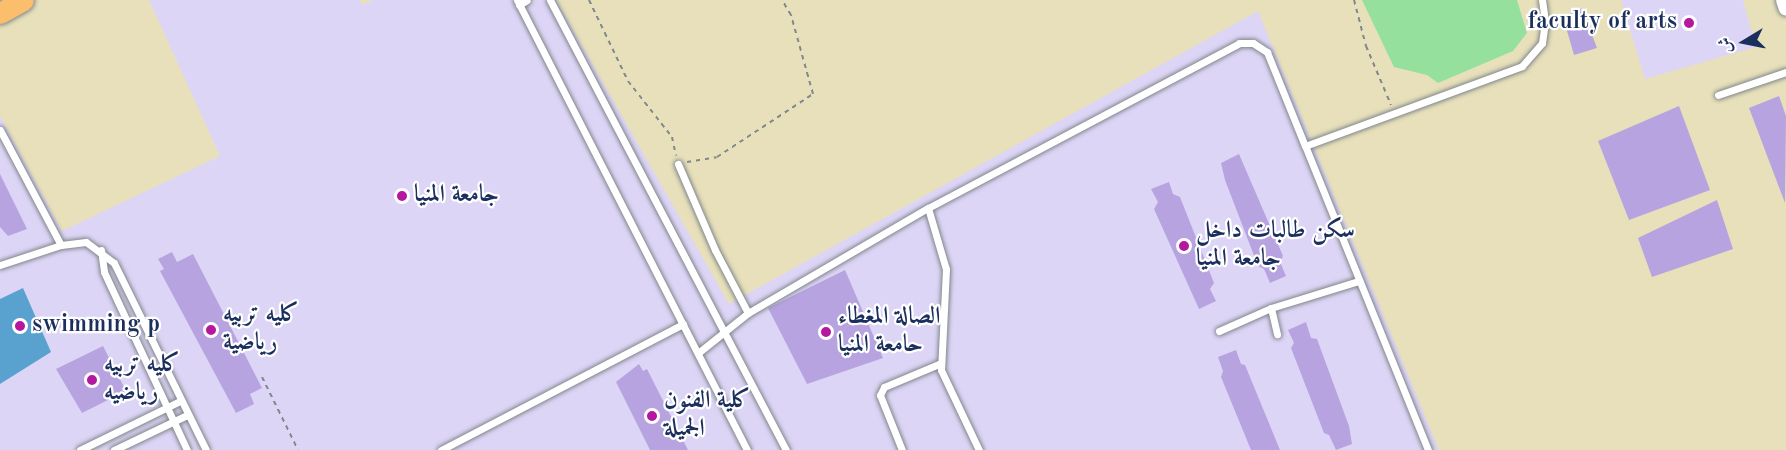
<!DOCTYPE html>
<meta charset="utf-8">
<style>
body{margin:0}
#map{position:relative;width:1786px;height:450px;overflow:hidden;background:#e7e0ba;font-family:"Old Standard TT",Amiri,serif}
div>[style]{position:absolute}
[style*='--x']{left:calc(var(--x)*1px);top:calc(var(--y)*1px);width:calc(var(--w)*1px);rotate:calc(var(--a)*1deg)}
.built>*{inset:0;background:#ddd5f6}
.green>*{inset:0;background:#95e09c}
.water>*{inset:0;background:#59a2d0}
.building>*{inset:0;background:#b7a3e0}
.path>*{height:2px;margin-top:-1px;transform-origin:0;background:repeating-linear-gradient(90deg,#81888c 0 4.5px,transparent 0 9px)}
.roads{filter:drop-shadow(0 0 2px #81888c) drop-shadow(0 0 2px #81888c)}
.service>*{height:7px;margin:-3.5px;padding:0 3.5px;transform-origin:3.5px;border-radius:3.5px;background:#fff}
.minor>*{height:14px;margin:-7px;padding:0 7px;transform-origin:7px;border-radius:7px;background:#fff}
.trunk>*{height:21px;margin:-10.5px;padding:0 10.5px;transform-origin:10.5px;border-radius:10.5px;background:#fabe6d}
.dots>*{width:16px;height:16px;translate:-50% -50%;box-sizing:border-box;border:3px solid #fff;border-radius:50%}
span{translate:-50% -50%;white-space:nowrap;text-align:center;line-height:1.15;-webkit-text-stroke:4.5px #fff;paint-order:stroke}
.poi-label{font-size:24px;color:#1b2f5e;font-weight:700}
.right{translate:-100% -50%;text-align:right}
.left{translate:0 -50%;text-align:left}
.north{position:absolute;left:1714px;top:12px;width:60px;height:60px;-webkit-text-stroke:4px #fff;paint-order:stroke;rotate:260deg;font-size:16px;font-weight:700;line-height:24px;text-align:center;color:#1b2f5e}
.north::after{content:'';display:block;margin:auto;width:21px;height:27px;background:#1b2f5e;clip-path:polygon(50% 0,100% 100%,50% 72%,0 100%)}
</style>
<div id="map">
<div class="built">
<i style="clip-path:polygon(149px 0,360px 0,363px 5px,373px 0,556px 0,729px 304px,1258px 11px,1439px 450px,0 450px,0 116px,62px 231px,220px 156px)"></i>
<i style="clip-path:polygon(1621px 0,1743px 0,1756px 47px,1645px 79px)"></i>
</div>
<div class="green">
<i style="clip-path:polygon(1362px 0,1517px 0,1527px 33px,1513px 51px,1438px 83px,1427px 75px,1394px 67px)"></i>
</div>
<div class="water">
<i style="clip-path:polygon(23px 288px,51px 352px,0 384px,0 299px)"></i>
</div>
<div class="building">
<i style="clip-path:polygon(1582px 8px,1597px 48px,1574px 55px,1563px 17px)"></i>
<i style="clip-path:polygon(1779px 96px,1786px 116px,1785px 203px,1749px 108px)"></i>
<i style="clip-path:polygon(1679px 106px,1710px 190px,1629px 220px,1598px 141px)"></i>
<i style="clip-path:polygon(1239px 154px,1283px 256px,1280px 262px,1286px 276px,1270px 283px,1264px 269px,1258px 266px,1225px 180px,1221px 163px)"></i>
<i style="clip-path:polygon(0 174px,27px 229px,8px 236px,0 227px)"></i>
<i style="clip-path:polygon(1169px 182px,1173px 194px,1180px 197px,1214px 283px,1210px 289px,1216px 301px,1199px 309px,1154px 209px,1158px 202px,1151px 189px)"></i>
<i style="clip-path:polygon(1717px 200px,1733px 249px,1652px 277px,1638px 238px)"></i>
<i style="clip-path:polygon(172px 252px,177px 262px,193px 254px,262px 388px,250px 394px,254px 404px,236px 413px,160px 271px,164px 269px,158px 259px)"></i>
<i style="clip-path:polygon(845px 270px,883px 358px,807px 384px,768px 308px)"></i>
<i style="clip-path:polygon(1306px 322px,1311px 338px,1317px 339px,1349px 426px,1352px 444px,1336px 450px,1329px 435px,1324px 433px,1291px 348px,1294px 343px,1288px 330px)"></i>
<i style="clip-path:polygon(103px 346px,126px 391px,82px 413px,56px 369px)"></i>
<i style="clip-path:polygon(1236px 350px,1241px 364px,1245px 365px,1280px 450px,1251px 450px,1221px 377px,1223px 371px,1218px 357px)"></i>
<i style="clip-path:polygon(639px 364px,643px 371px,647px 369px,688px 450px,650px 450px,616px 382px)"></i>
</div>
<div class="path">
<i style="--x:589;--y:0;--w:90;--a:64.3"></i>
<i style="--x:628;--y:81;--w:71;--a:51.8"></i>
<i style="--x:672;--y:137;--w:19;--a:78"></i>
<i style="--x:1354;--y:0;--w:48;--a:75.4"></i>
<i style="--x:1366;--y:46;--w:64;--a:67"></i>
<i style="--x:687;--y:162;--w:30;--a:-9"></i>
<i style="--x:717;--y:157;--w:115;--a:-33.3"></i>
<i style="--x:813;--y:94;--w:82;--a:-105.6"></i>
<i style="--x:791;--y:15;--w:17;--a:-121"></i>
<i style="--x:262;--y:377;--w:81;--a:63.7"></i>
</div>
<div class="roads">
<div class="service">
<i style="--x:517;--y:0;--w:505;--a:62.93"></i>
<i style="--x:550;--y:0;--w:508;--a:62.33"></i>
<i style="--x:519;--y:5;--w:9;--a:-32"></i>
<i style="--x:1718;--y:95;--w:72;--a:-18.7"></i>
<i style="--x:0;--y:130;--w:130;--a:62.1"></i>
<i style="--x:61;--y:245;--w:25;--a:-7"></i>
<i style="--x:86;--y:242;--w:35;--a:37"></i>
<i style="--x:114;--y:263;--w:208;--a:63.8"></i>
<i style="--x:678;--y:164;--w:94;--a:66.7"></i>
<i style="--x:715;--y:250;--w:71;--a:62.4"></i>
<i style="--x:928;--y:208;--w:64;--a:73.6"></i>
<i style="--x:946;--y:269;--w:101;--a:92.8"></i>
<i style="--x:941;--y:370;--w:89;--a:64.6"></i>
<i style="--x:101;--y:250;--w:22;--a:82"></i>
<i style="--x:104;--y:272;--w:196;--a:65"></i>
<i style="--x:0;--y:265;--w:64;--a:-18.2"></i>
<i style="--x:1271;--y:308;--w:27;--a:77"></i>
<i style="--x:1219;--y:331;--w:57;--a:-23.9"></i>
<i style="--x:1271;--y:308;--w:92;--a:-17.1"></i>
<i style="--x:698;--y:353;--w:64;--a:-38.7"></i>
<i style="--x:748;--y:313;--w:208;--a:-30.3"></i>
<i style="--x:928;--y:208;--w:352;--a:-27.9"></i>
<i style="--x:1239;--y:43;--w:14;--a:0"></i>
<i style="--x:1253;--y:43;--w:17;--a:33"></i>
<i style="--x:1267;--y:52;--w:101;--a:68"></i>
<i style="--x:80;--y:450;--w:111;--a:-26.1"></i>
<i style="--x:114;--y:450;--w:81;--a:-25.6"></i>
<i style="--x:441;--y:450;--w:273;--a:-27.5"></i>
<i style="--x:902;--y:450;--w:59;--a:-111.8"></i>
<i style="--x:880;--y:395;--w:9;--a:-63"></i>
<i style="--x:884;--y:387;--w:60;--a:-22.7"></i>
<i style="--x:1428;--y:450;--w:328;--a:-112"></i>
<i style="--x:1305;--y:146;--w:231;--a:-20.2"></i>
<i style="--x:1522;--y:66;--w:30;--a:-49"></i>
<i style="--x:1542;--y:43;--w:22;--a:-82"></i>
<i style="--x:1545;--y:21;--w:21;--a:-98"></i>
</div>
<div class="minor">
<i style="--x:1783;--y:0;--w:9;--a:72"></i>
</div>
<div class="trunk">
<i style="--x:0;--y:13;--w:26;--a:-29"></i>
</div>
</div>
<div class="dots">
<i style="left:1689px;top:23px;background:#b5179e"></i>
<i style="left:402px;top:196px;background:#b5179e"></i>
<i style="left:1184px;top:246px;background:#b5179e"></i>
<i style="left:20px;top:326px;background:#b5179e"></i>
<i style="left:211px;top:330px;background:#b5179e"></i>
<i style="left:826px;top:332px;background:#b5179e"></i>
<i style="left:92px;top:380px;background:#b5179e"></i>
<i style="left:652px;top:416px;background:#b5179e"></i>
</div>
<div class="poi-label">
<span class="right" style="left:1677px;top:23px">faculty of arts</span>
<span class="left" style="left:414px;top:196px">جامعة المنيا</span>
<span class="left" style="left:1196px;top:246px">سكن طالبات داخل<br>جامعة المنيا</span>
<span class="left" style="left:223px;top:330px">كليه تربيه<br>رياضية</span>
<span class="left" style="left:838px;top:332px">الصالة المغطاء<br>حامعة المنيا</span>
<span class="left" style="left:32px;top:326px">swimming p</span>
<span class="left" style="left:104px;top:380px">كليه تربيه<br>رياضيه</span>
<span class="left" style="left:664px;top:416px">كلية الفنون<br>الجميلة</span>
</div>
<div class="north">ش</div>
</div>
